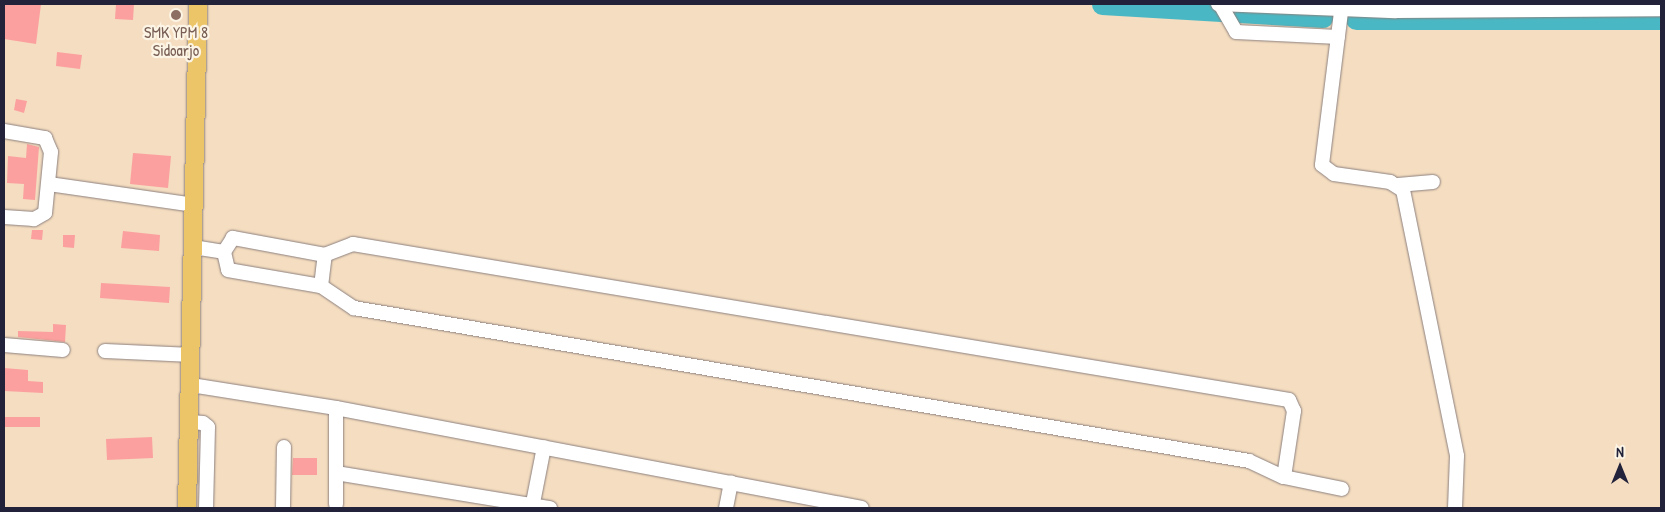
<!DOCTYPE html>
<style>
body{margin:0}
#map{position:relative;width:1665px;height:512px;overflow:hidden;background:#f5ddc1;font-family:"Patrick Hand",sans-serif}
div>[style]{position:absolute}
[style*='--x']{left:calc(var(--x)*1px);top:calc(var(--y)*1px);width:calc(var(--w)*1px);rotate:calc(var(--a)*1deg)}
.river>*{height:21px;margin:-10.5px;padding:0 10.5px;transform-origin:10.5px;border-radius:10.5px;background:#4ab8c4}
.building>*{inset:0;background:#fba09e}
.roads{filter:drop-shadow(0 0 1px #8c807e) drop-shadow(0 0 1px #8c807e)}
.minor>*{height:14px;margin:-7px;padding:0 7px;transform-origin:7px;border-radius:7px;background:#fff}
.major>*{height:18px;margin:-9px;padding:0 9px;transform-origin:9px;border-radius:9px;background:#edc569}
.dots>*{width:14px;height:14px;translate:-50% -50%;box-sizing:border-box;border:2px solid #fcf5e5;border-radius:50%}
span{translate:-50% -50%;white-space:nowrap;text-align:center;line-height:1.15;-webkit-text-stroke:4.5px #fcf5e5;paint-order:stroke}
.education-label{font-size:16px;color:#785e54}
.frame{position:absolute;inset:0;border:5px solid #22223b;pointer-events:none}
.north{position:absolute;left:1595px;top:442px;width:50px;height:50px;-webkit-text-stroke:4px #fcf5e5;paint-order:stroke;rotate:0deg;font-size:14px;font-weight:700;line-height:20px;text-align:center;color:#22223b}
.north::after{content:'';display:block;margin:auto;width:18px;height:22px;background:#22223b;clip-path:polygon(50% 0,100% 100%,50% 72%,0 100%)}
</style>
<div id="map">
<div class="river">
<i style="--x:1102;--y:4;--w:221;--a:3.4"></i>
<i style="--x:1356;--y:19;--w:305;--a:0"></i>
</div>
<div class="building">
<i style="clip-path:polygon(4px 4px,41px 4px,36px 44px,4px 39px)"></i>
<i style="clip-path:polygon(116px 4px,134px 4px,133px 20px,115px 19px)"></i>
<i style="clip-path:polygon(57px 52px,82px 55px,80px 69px,56px 66px)"></i>
<i style="clip-path:polygon(16px 99px,27px 101px,24px 113px,14px 110px)"></i>
<i style="clip-path:polygon(27px 144px,39px 147px,35px 200px,23px 199px,24px 184px,7px 183px,8px 156px,26px 158px)"></i>
<i style="clip-path:polygon(133px 153px,171px 156px,168px 188px,130px 184px)"></i>
<i style="clip-path:polygon(32px 230px,43px 230px,42px 240px,31px 239px)"></i>
<i style="clip-path:polygon(123px 231px,160px 235px,159px 251px,121px 248px)"></i>
<i style="clip-path:polygon(63px 235px,75px 235px,74px 248px,63px 247px)"></i>
<i style="clip-path:polygon(101px 283px,170px 287px,169px 303px,100px 298px)"></i>
<i style="clip-path:polygon(53px 324px,66px 325px,65px 342px,18px 337px,18px 331px,53px 332px)"></i>
<i style="clip-path:polygon(4px 368px,28px 370px,28px 381px,43px 382px,43px 393px,4px 391px)"></i>
<i style="clip-path:polygon(4px 417px,40px 417px,40px 427px,4px 427px)"></i>
<i style="clip-path:polygon(152px 437px,153px 458px,107px 460px,106px 439px)"></i>
<i style="clip-path:polygon(293px 458px,317px 458px,317px 475px,292px 475px)"></i>
</div>
<div class="roads">
<div class="minor">
<i style="--x:1218;--y:4;--w:178;--a:2.3"></i>
<i style="--x:1396;--y:11;--w:265;--a:-0.4"></i>
<i style="--x:1220;--y:4;--w:32;--a:60"></i>
<i style="--x:1236;--y:32;--w:102;--a:2.8"></i>
<i style="--x:1342;--y:4;--w:162;--a:97.1"></i>
<i style="--x:1322;--y:165;--w:15;--a:37"></i>
<i style="--x:1334;--y:174;--w:57;--a:8.1"></i>
<i style="--x:1390;--y:182;--w:15;--a:32"></i>
<i style="--x:1403;--y:190;--w:271;--a:78.5"></i>
<i style="--x:1457;--y:456;--w:52;--a:92.2"></i>
<i style="--x:4;--y:131;--w:42;--a:9.7"></i>
<i style="--x:45;--y:138;--w:15;--a:67"></i>
<i style="--x:51;--y:152;--w:61;--a:95.6"></i>
<i style="--x:45;--y:213;--w:13;--a:151"></i>
<i style="--x:34;--y:219;--w:30;--a:-176"></i>
<i style="--x:49;--y:184;--w:147;--a:8.2"></i>
<i style="--x:1398;--y:185;--w:35;--a:-5"></i>
<i style="--x:193;--y:247;--w:31;--a:9"></i>
<i style="--x:321;--y:286;--w:31;--a:-83"></i>
<i style="--x:4;--y:345;--w:59;--a:4.8"></i>
<i style="--x:105;--y:351;--w:87;--a:2.6"></i>
<i style="--x:191;--y:385;--w:147;--a:9"></i>
<i style="--x:336;--y:408;--w:535;--a:10.76"></i>
<i style="--x:336;--y:408;--w:96;--a:90"></i>
<i style="--x:191;--y:422;--w:12;--a:5"></i>
<i style="--x:203;--y:423;--w:6;--a:39"></i>
<i style="--x:208;--y:427;--w:81;--a:91.4"></i>
<i style="--x:336;--y:473;--w:217;--a:9.3"></i>
<i style="--x:1284;--y:477;--w:67;--a:-81.4"></i>
<i style="--x:1294;--y:411;--w:12;--a:-114"></i>
<i style="--x:1289;--y:400;--w:949;--a:-170.54"></i>
<i style="--x:353;--y:244;--w:30;--a:159"></i>
<i style="--x:325;--y:255;--w:94;--a:-169.5"></i>
<i style="--x:233;--y:238;--w:17;--a:123"></i>
<i style="--x:224;--y:252;--w:18;--a:77"></i>
<i style="--x:228;--y:270;--w:94;--a:9.8"></i>
<i style="--x:321;--y:286;--w:40;--a:34"></i>
<i style="--x:354;--y:308;--w:908;--a:9.7"></i>
<i style="--x:1249;--y:461;--w:38;--a:25"></i>
<i style="--x:1284;--y:477;--w:59;--a:11.7"></i>
<i style="--x:283;--y:508;--w:61;--a:-89.1"></i>
<i style="--x:532;--y:508;--w:62;--a:-78.9"></i>
<i style="--x:726;--y:508;--w:26;--a:-79"></i>
</div>
<div class="major">
<i style="--x:187;--y:508;--w:504;--a:-88.75"></i>
</div>
</div>
<div class="dots">
<i style="left:176px;top:15px;background:#8d6e63"></i>
</div>
<div class="education-label">
<span style="left:176px;top:41px">SMK YPM 8<br>Sidoarjo</span>
</div>
<div class="frame"></div>
<div class="north">N</div>
</div>
